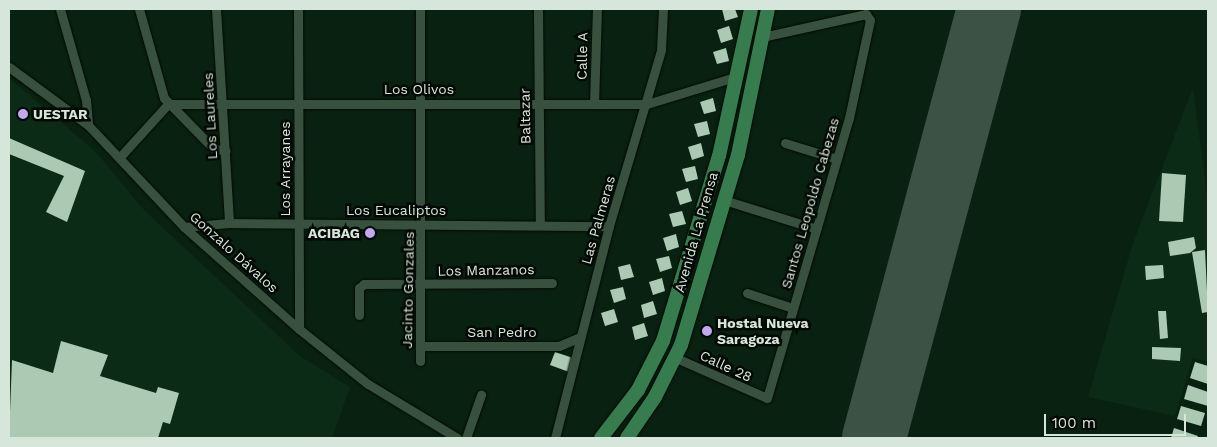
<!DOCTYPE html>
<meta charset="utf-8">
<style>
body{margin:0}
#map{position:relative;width:1217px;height:447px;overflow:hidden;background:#092111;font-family:"Work Sans",sans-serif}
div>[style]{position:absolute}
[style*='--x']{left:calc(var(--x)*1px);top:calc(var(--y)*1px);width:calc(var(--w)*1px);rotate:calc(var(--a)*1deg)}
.built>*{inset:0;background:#0b2b16}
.runway>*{height:64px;margin:-32px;padding:0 32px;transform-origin:32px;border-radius:32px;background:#3c5244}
.building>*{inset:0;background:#acc9b3}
.roads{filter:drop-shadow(0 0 1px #000a01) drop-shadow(0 0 1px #000a01)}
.minor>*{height:9px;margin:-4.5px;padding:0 4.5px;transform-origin:4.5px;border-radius:4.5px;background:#38513e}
.primary>*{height:14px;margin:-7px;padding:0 7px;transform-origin:7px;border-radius:7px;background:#367c4e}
.dots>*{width:14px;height:14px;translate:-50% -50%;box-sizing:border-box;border:2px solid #020803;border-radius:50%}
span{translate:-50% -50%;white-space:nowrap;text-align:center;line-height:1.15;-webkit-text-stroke:5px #020803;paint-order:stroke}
.street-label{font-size:14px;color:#d7e6da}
.poi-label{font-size:14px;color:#d7e6da;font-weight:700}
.left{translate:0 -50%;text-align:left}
.right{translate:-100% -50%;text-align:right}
.frame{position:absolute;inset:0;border:10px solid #d7e6da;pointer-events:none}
.scale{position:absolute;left:1044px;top:414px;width:142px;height:22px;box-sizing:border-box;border:2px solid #d7e6da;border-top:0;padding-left:6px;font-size:15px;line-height:18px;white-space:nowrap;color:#d7e6da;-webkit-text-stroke:4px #020803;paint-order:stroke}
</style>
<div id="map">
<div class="built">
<i style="clip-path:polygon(9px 78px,95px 151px,144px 210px,301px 357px,350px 387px,332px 438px,9px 438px)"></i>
<i style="clip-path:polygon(1193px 88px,1208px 202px,1208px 362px,1193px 358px,1175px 416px,1088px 397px,1133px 243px)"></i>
</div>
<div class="runway">
<i style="--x:874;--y:438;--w:444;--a:-75"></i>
</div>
<div class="building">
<i style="clip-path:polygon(722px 9px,735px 9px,738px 17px,725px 21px)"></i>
<i style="clip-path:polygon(729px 26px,733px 39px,721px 43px,717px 30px)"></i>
<i style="clip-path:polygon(726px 48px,729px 61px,717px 64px,713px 52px)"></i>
<i style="clip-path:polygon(713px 98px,716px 111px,704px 114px,700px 102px)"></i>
<i style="clip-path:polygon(707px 121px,710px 134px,698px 137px,694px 124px)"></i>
<i style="clip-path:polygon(9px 138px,85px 171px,67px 222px,46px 212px,64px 176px,9px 154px)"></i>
<i style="clip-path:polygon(701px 143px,704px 156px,692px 160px,688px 147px)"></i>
<i style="clip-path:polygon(695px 166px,698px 179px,686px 182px,682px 169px)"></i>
<i style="clip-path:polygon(1162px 173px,1186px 175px,1183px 222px,1159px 221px)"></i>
<i style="clip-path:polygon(688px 188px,692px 201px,680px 205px,676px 192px)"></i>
<i style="clip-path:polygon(682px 211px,686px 224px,673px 227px,669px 214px)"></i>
<i style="clip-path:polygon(676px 234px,679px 247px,667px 251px,663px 238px)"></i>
<i style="clip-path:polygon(1194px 237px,1196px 248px,1190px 253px,1170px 256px,1168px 242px)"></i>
<i style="clip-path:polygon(1205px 250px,1208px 312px,1202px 313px,1192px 252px)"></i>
<i style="clip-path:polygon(669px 256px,672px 268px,660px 272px,656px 259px)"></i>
<i style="clip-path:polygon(630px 264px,634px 277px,621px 280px,618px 267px)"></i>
<i style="clip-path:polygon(1163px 265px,1164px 278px,1146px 280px,1145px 266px)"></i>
<i style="clip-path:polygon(662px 278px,665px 291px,653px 295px,649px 282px)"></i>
<i style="clip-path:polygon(623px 287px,626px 299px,614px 303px,610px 290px)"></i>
<i style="clip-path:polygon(653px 301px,657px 314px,644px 318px,641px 305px)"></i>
<i style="clip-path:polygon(614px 309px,618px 322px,605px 326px,601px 313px)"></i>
<i style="clip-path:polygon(1158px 311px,1166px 311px,1168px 338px,1160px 339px)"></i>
<i style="clip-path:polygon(644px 323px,648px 336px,635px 340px,632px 327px)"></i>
<i style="clip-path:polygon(61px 341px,108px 355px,100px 376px,156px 393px,158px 387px,179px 393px,170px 424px,163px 422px,158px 438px,9px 438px,12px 360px,53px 373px)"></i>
<i style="clip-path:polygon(1152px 347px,1181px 348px,1180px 361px,1152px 359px)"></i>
<i style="clip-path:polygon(555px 352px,573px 358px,569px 372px,550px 365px)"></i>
<i style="clip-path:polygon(1195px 362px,1208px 366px,1208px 384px,1190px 378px)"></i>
<i style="clip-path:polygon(1188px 385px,1208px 392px,1208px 406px,1184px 399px)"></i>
<i style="clip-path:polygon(1181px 406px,1205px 413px,1201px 426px,1177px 419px)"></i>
<i style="clip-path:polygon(1174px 428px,1198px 436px,1197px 438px,1171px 438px)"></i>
</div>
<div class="roads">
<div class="minor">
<i style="--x:60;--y:9;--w:95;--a:74.1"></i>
<i style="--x:86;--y:100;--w:25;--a:85"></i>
<i style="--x:139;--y:9;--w:92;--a:74.3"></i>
<i style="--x:164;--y:98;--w:70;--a:45.6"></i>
<i style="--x:213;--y:148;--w:13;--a:13"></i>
<i style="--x:216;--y:9;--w:214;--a:86.5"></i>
<i style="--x:298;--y:9;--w:320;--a:89.8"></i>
<i style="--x:420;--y:9;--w:352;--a:90"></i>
<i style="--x:538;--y:9;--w:214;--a:89.5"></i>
<i style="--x:9;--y:67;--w:98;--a:36.3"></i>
<i style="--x:88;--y:125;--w:140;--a:46.7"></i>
<i style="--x:184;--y:227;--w:154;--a:41.6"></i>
<i style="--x:299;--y:329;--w:88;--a:38.6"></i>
<i style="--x:368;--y:384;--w:104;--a:31.2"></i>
<i style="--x:594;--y:104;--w:95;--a:-88.2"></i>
<i style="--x:785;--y:143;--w:54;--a:17.1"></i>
<i style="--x:119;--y:158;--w:73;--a:-47.8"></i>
<i style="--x:168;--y:104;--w:479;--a:0"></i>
<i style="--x:647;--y:104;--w:95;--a:-17.1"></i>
<i style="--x:724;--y:200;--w:97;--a:17.3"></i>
<i style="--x:184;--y:227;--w:45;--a:-5.1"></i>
<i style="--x:229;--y:223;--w:380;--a:0.5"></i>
<i style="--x:747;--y:293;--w:48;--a:18.1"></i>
<i style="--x:359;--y:315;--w:27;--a:-90"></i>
<i style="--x:359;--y:288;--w:6;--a:-39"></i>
<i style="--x:364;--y:284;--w:188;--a:-0.3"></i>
<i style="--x:422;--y:346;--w:137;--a:0"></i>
<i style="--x:559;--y:346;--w:23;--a:-23"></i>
<i style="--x:676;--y:358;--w:99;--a:23.7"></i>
<i style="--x:767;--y:398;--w:292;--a:-73.7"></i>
<i style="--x:849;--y:118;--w:100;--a:-77.9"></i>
<i style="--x:870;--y:20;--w:7;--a:-124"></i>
<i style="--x:866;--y:14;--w:107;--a:167.5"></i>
<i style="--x:466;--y:438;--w:46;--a:-70.8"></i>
<i style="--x:555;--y:438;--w:219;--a:-75.7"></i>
<i style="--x:609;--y:226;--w:184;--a:-73.5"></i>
<i style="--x:661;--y:50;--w:41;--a:-87.2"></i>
</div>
<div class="primary">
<i style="--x:601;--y:438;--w:61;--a:-52.4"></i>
<i style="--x:638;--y:390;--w:55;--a:-63"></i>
<i style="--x:663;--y:341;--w:193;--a:-73.2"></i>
<i style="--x:719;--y:156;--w:150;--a:-77.7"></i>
<i style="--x:627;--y:438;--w:50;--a:-55.7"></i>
<i style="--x:655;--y:397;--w:58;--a:-63.4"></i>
<i style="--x:681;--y:345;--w:198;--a:-73.3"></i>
<i style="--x:738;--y:155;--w:149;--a:-78.4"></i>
</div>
</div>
<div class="dots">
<i style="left:23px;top:114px;background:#c4a7f1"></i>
<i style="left:370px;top:233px;background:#c4a7f1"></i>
<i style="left:707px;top:331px;background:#c4a7f1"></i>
</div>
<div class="street-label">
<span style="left:582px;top:56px;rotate:-89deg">Calle A</span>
<span style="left:419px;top:89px">Los Olivos</span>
<span style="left:210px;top:116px;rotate:-93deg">Los Laureles</span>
<span style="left:525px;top:116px;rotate:-91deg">Baltazar</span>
<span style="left:285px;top:169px;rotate:-90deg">Los Arrayanes</span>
<span style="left:810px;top:203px;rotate:-74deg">Santos Leopoldo Cabezas</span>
<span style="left:396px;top:210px">Los Eucaliptos</span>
<span style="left:598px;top:220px;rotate:-74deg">Las Palmeras</span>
<span style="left:696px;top:232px;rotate:-74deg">Avenida La Prensa</span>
<span style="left:234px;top:252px;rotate:42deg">Gonzalo Dávalos</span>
<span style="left:486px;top:270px;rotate:-1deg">Los Manzanos</span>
<span style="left:408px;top:290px;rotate:-89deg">Jacinto Gonzales</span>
<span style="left:502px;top:332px">San Pedro</span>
<span style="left:726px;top:366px;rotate:25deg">Calle 28</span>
</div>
<div class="poi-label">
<span class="left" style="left:33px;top:114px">UESTAR</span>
<span class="right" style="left:360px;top:233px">ACIBAG</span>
<span class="left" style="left:717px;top:331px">Hostal Nueva<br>Saragoza</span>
</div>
<div class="frame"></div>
<div class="scale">100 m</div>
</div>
